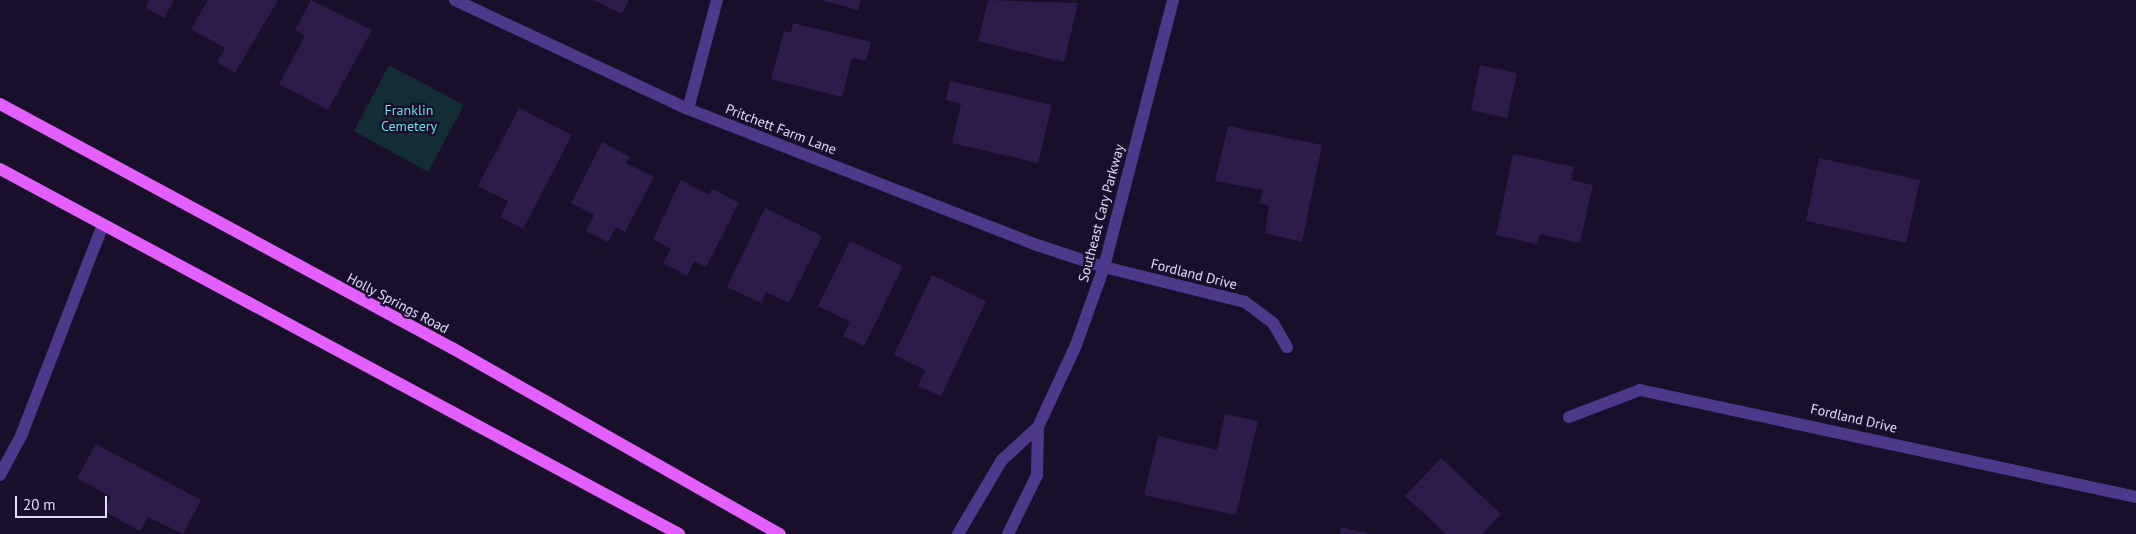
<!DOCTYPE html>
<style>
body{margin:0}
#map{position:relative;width:2136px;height:534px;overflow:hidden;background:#190f2a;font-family:"PT Sans",sans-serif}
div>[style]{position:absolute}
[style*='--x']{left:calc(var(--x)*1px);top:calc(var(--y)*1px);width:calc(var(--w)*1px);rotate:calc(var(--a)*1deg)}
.green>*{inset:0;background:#122e34}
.building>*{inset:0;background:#2f1a4c}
.minor>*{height:12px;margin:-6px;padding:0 6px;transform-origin:6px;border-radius:6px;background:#4d388b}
.major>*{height:12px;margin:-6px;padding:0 6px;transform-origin:6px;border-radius:6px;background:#e45fff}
span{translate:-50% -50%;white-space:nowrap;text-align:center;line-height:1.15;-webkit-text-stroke:4.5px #190f2a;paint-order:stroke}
.park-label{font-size:14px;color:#5de6e0}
.street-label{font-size:14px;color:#e5d8ff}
.scale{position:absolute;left:15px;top:496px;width:92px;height:22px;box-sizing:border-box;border:2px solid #e5d8ff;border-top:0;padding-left:6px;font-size:15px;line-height:18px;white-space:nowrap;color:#e5d8ff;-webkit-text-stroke:4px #190f2a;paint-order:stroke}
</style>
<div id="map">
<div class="green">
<i style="clip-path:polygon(389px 65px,464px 105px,428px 172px,354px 131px)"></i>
</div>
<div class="building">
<i style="clip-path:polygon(149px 0,174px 0,164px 18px,146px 8px)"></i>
<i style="clip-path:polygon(208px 0,278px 0,235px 73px,217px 62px,225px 48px,191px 29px)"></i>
<i style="clip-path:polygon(311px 0,372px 30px,328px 110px,279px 84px,305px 36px,295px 30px)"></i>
<i style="clip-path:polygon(594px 0,629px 0,622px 14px)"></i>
<i style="clip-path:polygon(821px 0,861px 0,858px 10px)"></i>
<i style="clip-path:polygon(988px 0,1078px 3px,1064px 62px,978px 41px)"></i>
<i style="clip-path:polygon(793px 23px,871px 42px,866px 61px,852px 58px,842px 97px,771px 79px,784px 31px,791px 33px)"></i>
<i style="clip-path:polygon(1480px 65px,1517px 73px,1507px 118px,1471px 110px)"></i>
<i style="clip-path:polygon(950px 81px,1052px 105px,1038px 163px,952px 143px,961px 104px,946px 100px)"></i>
<i style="clip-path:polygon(519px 108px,572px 135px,523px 229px,500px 217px,508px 201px,478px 186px)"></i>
<i style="clip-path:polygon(1228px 126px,1322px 145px,1302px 242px,1265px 233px,1269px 206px,1260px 203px,1263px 190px,1215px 181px)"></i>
<i style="clip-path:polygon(602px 142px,630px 157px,626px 163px,654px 177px,625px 232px,616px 227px,608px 242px,586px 231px,594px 215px,571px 203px)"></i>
<i style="clip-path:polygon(1513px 154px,1574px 167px,1571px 180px,1593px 185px,1580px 243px,1540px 234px,1537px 244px,1496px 235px)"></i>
<i style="clip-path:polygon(1819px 158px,1920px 180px,1906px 243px,1806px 221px)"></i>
<i style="clip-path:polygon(681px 180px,709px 195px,712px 189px,739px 203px,706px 267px,694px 261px,687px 276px,663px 263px,671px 249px,653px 239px)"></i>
<i style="clip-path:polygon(765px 208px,822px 236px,789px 303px,766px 292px,761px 303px,727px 287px)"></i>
<i style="clip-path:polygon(850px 241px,903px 266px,864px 346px,843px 336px,850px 322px,818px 306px)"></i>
<i style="clip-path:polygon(932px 275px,986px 301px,941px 396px,918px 386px,925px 370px,894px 355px)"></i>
<i style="clip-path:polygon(1225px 414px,1258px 421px,1236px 515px,1144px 495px,1158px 436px,1217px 450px)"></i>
<i style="clip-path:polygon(96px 444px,201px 500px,183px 534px,148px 517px,140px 531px,104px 511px,111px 497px,77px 478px)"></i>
<i style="clip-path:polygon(1441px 458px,1501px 514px,1482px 534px,1446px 534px,1405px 496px)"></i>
<i style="clip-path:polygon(1341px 527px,1367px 533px,1367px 534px,1340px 534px)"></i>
</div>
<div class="minor">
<i style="--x:455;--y:0;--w:257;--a:25.1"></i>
<i style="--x:688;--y:109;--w:375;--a:21.3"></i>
<i style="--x:1037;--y:245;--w:71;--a:18.2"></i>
<i style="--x:1104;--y:267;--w:145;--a:13.9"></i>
<i style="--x:1245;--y:302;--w:35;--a:37"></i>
<i style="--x:1273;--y:323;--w:28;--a:60"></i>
<i style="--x:688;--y:109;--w:113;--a:-75.1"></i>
<i style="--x:1569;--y:417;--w:76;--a:-20.8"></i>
<i style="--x:1640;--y:390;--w:507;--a:12.17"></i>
<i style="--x:0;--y:475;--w:44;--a:-61.7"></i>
<i style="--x:21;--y:436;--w:226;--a:-68.8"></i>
<i style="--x:958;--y:534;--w:86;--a:-59.3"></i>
<i style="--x:1002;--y:460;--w:49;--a:-42.5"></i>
<i style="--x:1038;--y:427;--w:90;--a:-65.1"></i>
<i style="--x:1076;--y:345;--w:83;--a:-70.3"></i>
<i style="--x:1104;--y:267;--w:276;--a:-75.5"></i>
<i style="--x:1008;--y:534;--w:66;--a:-63.8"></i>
<i style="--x:1037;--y:475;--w:48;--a:-88.8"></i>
</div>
<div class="major">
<i style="--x:0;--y:104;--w:514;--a:28.36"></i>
<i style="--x:452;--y:348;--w:377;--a:29.6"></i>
<i style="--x:0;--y:169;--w:771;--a:28.26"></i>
</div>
<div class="park-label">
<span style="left:409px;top:118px">Franklin<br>Cemetery</span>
</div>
<div class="street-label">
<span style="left:781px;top:129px;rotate:21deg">Pritchett Farm Lane</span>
<span style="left:1101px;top:213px;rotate:-75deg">Southeast Cary Parkway</span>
<span style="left:1194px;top:274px;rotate:14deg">Fordland Drive</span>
<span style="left:398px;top:303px;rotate:28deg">Holly Springs Road</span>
<span style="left:1854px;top:418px;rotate:13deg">Fordland Drive</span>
</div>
<div class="scale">20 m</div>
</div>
